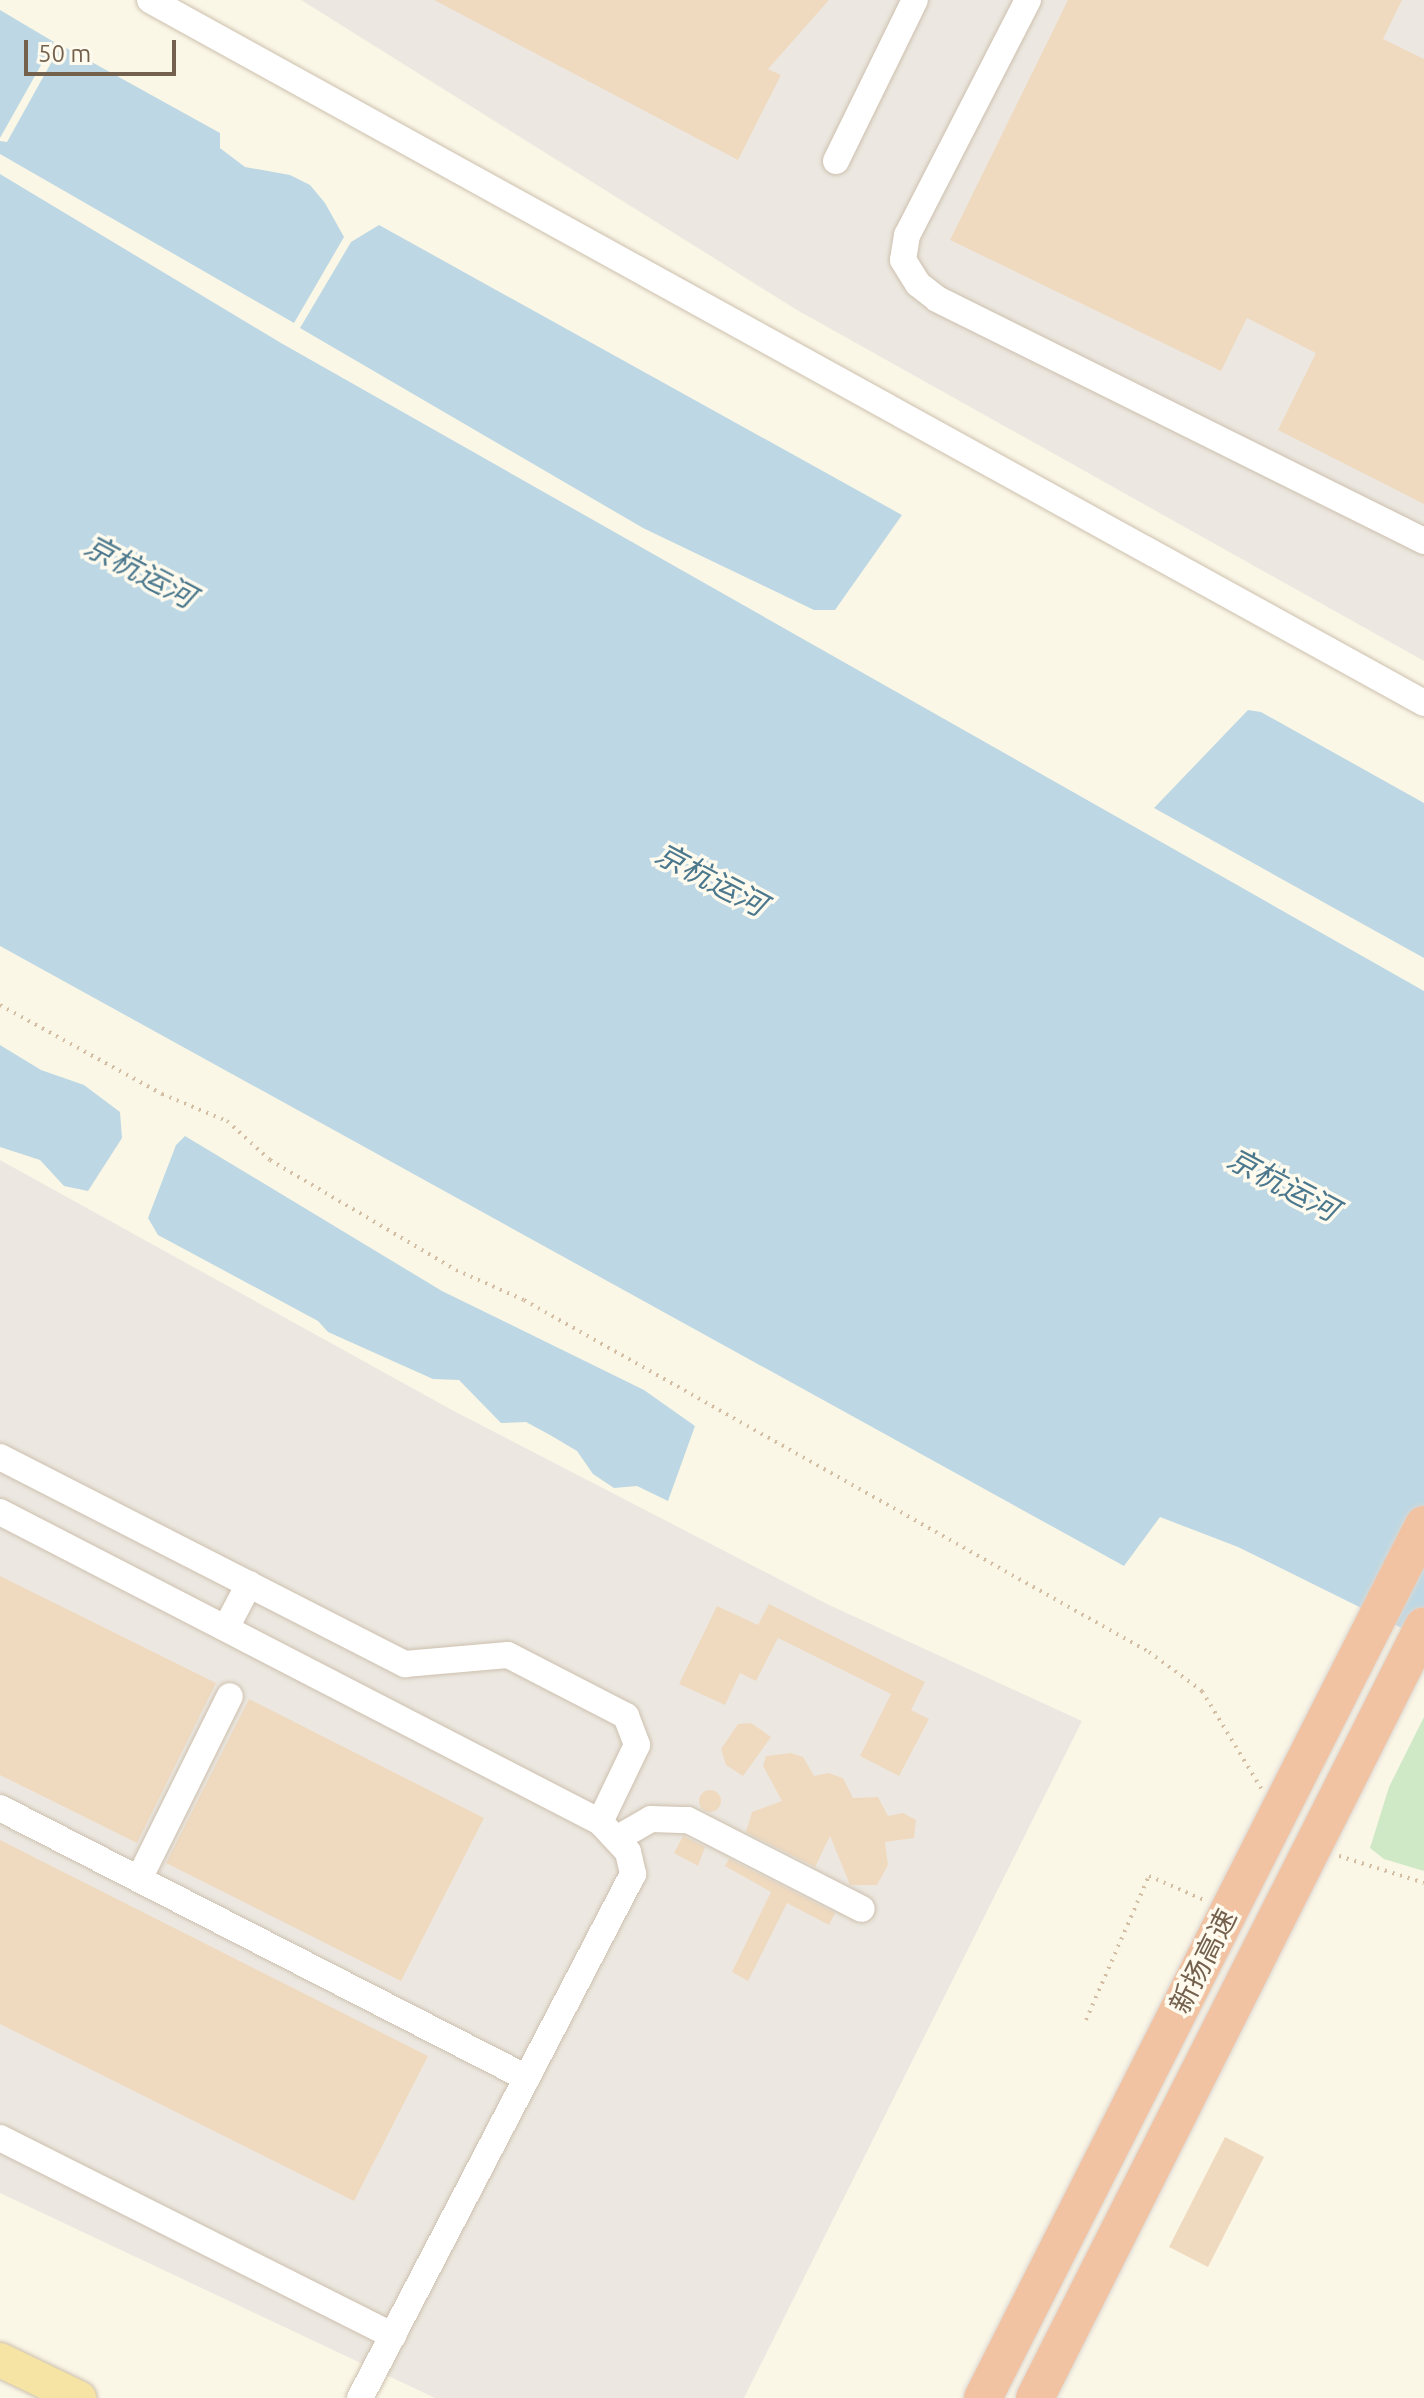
<!DOCTYPE html>
<meta charset="utf-8">
<style>
body{margin:0}
#map{position:relative;width:1424px;height:2398px;overflow:hidden;background:#fbf7e7;font-family:Ubuntu,"Noto Sans SC",sans-serif}
div>[style]{position:absolute}
[style*='--x']{left:calc(var(--x)*1px);top:calc(var(--y)*1px);width:calc(var(--w)*1px);rotate:calc(var(--a)*1deg)}
.industrial>*{inset:0;background:#ece8e1}
.green>*{inset:0;background:#cfe8c6}
.water>*{inset:0;background:#bdd8e4}
.building>*{inset:0;background:#efdac0}
.round{border-radius:50%}
.path>*{height:4px;margin-top:-2px;transform-origin:0;background:repeating-linear-gradient(90deg,#d4bea3 0 2px,transparent 0 8px)}
.roads{filter:drop-shadow(0 0 2px #cdc0ae) drop-shadow(0 0 2px #cdc0ae)}
.minor>*{height:26px;margin:-13px;padding:0 13px;transform-origin:13px;border-radius:13px;background:#fff}
.major>*{height:34px;margin:-17px;padding:0 17px;transform-origin:17px;border-radius:17px;background:#f6e4a4}
.bridges{filter:drop-shadow(0 0 2px #dbd6d1) drop-shadow(0 0 2px #dbd6d1)}
.highway-bridge>*{height:38px;margin:-19px;padding:0 19px;transform-origin:19px;border-radius:19px;background:#f2c3a2}
span{translate:-50% -50%;white-space:nowrap;text-align:center;line-height:1.15;-webkit-text-stroke:7px #fefaee;paint-order:stroke}
.street-label{font-size:28px;color:#74614d}
.water-label{font-size:30px;color:#4b788d;font-style:italic}
.scale{position:absolute;left:24px;top:40px;width:152px;height:36px;box-sizing:border-box;border:4px solid #74614d;border-top:0;padding-left:10px;font-size:24px;line-height:28px;white-space:nowrap;color:#74614d;-webkit-text-stroke:6px #fefaee;paint-order:stroke}
</style>
<div id="map">
<div class="industrial">
<i style="clip-path:polygon(301px 0,1424px 0,1424px 661px,797px 310px)"></i>
<i style="clip-path:polygon(0 1160px,452px 1410px,827px 1604px,1082px 1721px,744px 2398px,435px 2398px,0 2193px)"></i>
</div>
<div class="green">
<i style="clip-path:polygon(1424px 1717px,1424px 1871px,1384px 1859px,1370px 1848px,1389px 1787px)"></i>
</div>
<div class="water">
<i style="clip-path:polygon(0 10px,54px 42px,0 138px)"></i>
<i style="clip-path:polygon(61px 45px,220px 133px,220px 148px,245px 167px,290px 175px,310px 185px,325px 203px,344px 237px,294px 323px,0 154px,0 141px,7px 142px)"></i>
<i style="clip-path:polygon(0 174px,281px 343px,1424px 991px,1424px 1639px,1238px 1547px,1160px 1517px,1124px 1566px,0 946px)"></i>
<i style="clip-path:polygon(379px 225px,902px 515px,835px 610px,814px 610px,643px 528px,300px 328px,351px 242px)"></i>
<i style="clip-path:polygon(1248px 710px,1261px 712px,1424px 803px,1424px 958px,1154px 808px)"></i>
<i style="clip-path:polygon(0 1045px,41px 1070px,84px 1085px,120px 1112px,122px 1138px,88px 1191px,64px 1186px,40px 1160px,0 1147px)"></i>
<i style="clip-path:polygon(185px 1136px,442px 1291px,644px 1390px,695px 1426px,668px 1501px,637px 1486px,614px 1488px,593px 1474px,577px 1451px,550px 1435px,526px 1422px,501px 1423px,459px 1380px,433px 1379px,328px 1332px,318px 1321px,158px 1235px,148px 1218px,176px 1145px)"></i>
</div>
<div class="building">
<i style="clip-path:polygon(434px 0,829px 0,768px 69px,781px 75px,738px 160px)"></i>
<i style="clip-path:polygon(1068px 0,1402px 0,1383px 39px,1424px 59px,1424px 504px,1278px 430px,1316px 353px,1247px 318px,1221px 371px,950px 240px)"></i>
<i style="clip-path:polygon(0 1576px,216px 1683px,137px 1843px,0 1775px)"></i>
<i style="clip-path:polygon(769px 1604px,925px 1682px,911px 1710px,929px 1719px,899px 1776px,860px 1756px,891px 1694px,778px 1638px,756px 1681px,740px 1673px,725px 1705px,679px 1684px,717px 1606px,758px 1625px)"></i>
<i style="clip-path:polygon(249px 1699px,484px 1818px,401px 1981px,166px 1863px)"></i>
<i style="clip-path:polygon(751px 1723px,771px 1737px,743px 1776px,726px 1765px,721px 1749px,738px 1724px)"></i>
<i style="clip-path:polygon(791px 1753px,803px 1757px,814px 1776px,828px 1773px,843px 1778px,853px 1798px,878px 1797px,888px 1816px,903px 1813px,916px 1820px,914px 1838px,885px 1842px,888px 1865px,877px 1885px,850px 1885px,830px 1836px,815px 1867px,746px 1832px,752px 1812px,782px 1801px,763px 1766px,766px 1756px)"></i>
<i class="round" style="left:699px;top:1790px;width:22px;height:22px"></i>
<i style="clip-path:polygon(683px 1836px,705px 1847px,698px 1866px,674px 1853px)"></i>
<i style="clip-path:polygon(0 1840px,428px 2056px,354px 2201px,0 2024px)"></i>
<i style="clip-path:polygon(729px 1859px,835px 1913px,829px 1925px,787px 1903px,748px 1981px,732px 1972px,771px 1892px,725px 1866px)"></i>
<i style="clip-path:polygon(1225px 2137px,1264px 2157px,1208px 2267px,1169px 2247px)"></i>
</div>
<div class="path">
<i style="--x:0;--y:1005;--w:185;--a:28.8"></i>
<i style="--x:162;--y:1094;--w:70;--a:22.6"></i>
<i style="--x:227;--y:1121;--w:58;--a:42.2"></i>
<i style="--x:270;--y:1160;--w:216;--a:30.6"></i>
<i style="--x:456;--y:1270;--w:74;--a:23.8"></i>
<i style="--x:524;--y:1300;--w:717;--a:29.39"></i>
<i style="--x:1149;--y:1652;--w:66;--a:36.3"></i>
<i style="--x:1202;--y:1691;--w:114;--a:58.7"></i>
<i style="--x:1339;--y:1856;--w:89;--a:17.6"></i>
<i style="--x:1086;--y:2020;--w:157;--a:-66.4"></i>
<i style="--x:1149;--y:1876;--w:60;--a:23.6"></i>
</div>
<div class="roads">
<div class="minor">
<i style="--x:150;--y:0;--w:1455;--a:28.89"></i>
<i style="--x:1028;--y:0;--w:264;--a:117.2"></i>
<i style="--x:907;--y:235;--w:25;--a:99"></i>
<i style="--x:903;--y:260;--w:28;--a:58"></i>
<i style="--x:918;--y:284;--w:24;--a:38"></i>
<i style="--x:937;--y:299;--w:544;--a:26.42"></i>
<i style="--x:836;--y:161;--w:179;--a:-63.9"></i>
<i style="--x:0;--y:1457;--w:455;--a:27.1"></i>
<i style="--x:405;--y:1664;--w:103;--a:-5"></i>
<i style="--x:508;--y:1655;--w:133;--a:27.3"></i>
<i style="--x:626;--y:1716;--w:31;--a:69"></i>
<i style="--x:637;--y:1745;--w:85;--a:115.7"></i>
<i style="--x:0;--y:1512;--w:675;--a:27.32"></i>
<i style="--x:600;--y:1822;--w:41;--a:47"></i>
<i style="--x:628;--y:1852;--w:23;--a:77"></i>
<i style="--x:633;--y:1874;--w:591;--a:117.52"></i>
<i style="--x:226;--y:1628;--w:50;--a:-62.4"></i>
<i style="--x:0;--y:1808;--w:592;--a:27.13"></i>
<i style="--x:618;--y:1838;--w:38;--a:-30"></i>
<i style="--x:651;--y:1819;--w:37;--a:2"></i>
<i style="--x:688;--y:1820;--w:195;--a:27.1"></i>
<i style="--x:139;--y:1879;--w:204;--a:-63.6"></i>
<i style="--x:0;--y:2138;--w:440;--a:26.7"></i>
</div>
<div class="major">
<i style="--x:0;--y:2360;--w:88;--a:25.7"></i>
</div>
</div>
<div class="bridges">
<div class="highway-bridge">
<i style="--x:983;--y:2398;--w:978;--a:-63.2"></i>
<i style="--x:1035;--y:2398;--w:864;--a:-63.26"></i>
</div>
</div>
<div class="street-label">
<span style="left:1203px;top:1961px;rotate:-63deg">新扬高速</span>
</div>
<div class="water-label">
<span style="left:140px;top:571px;rotate:28deg">京杭运河</span>
<span style="left:711px;top:879px;rotate:28deg">京杭运河</span>
<span style="left:1283px;top:1184px;rotate:28deg">京杭运河</span>
</div>
<div class="scale">50 m</div>
</div>
